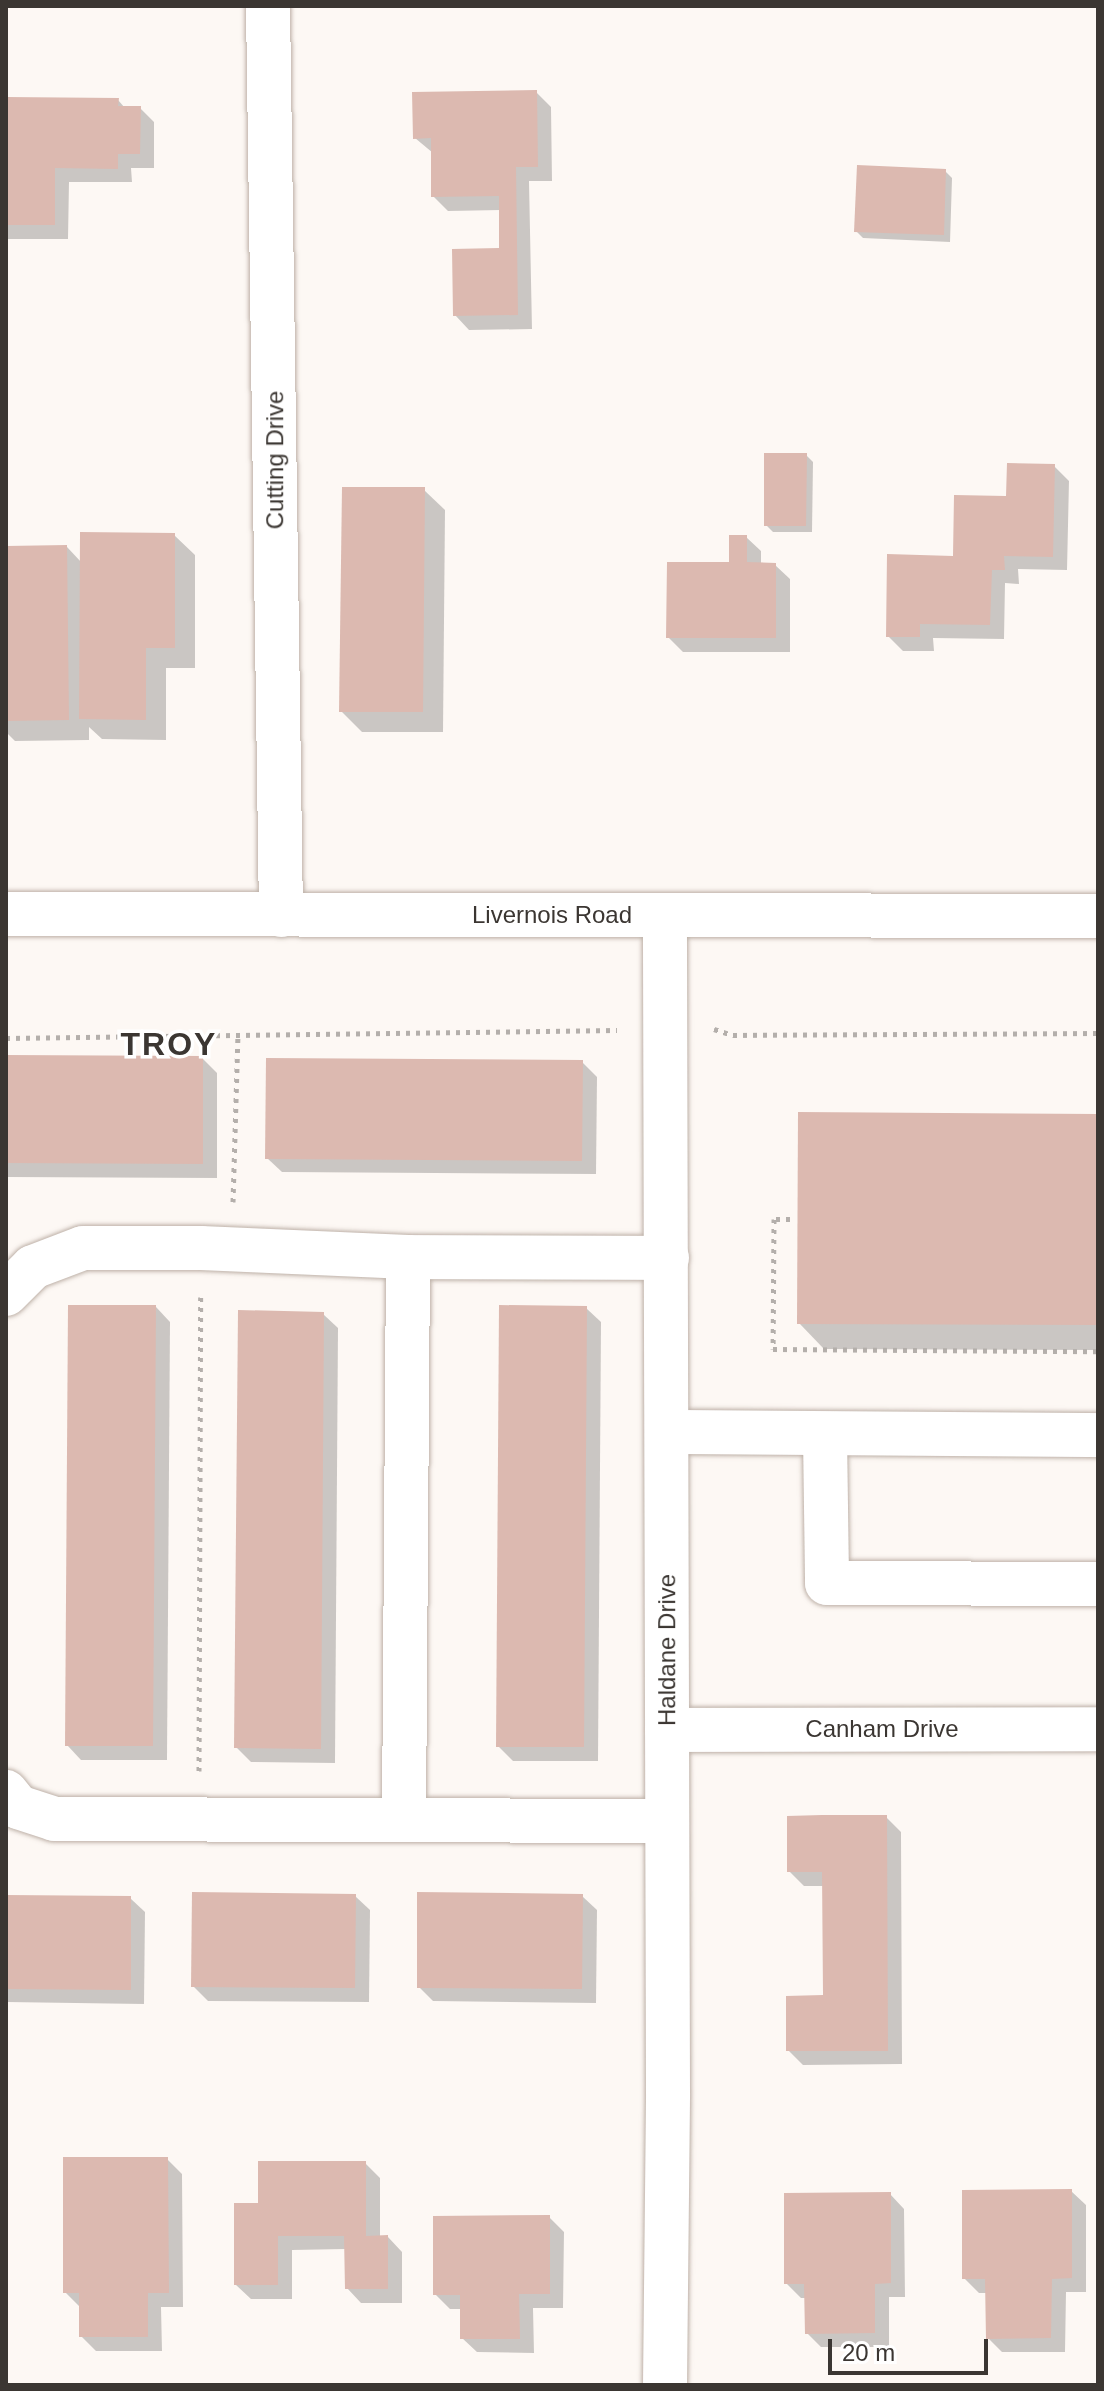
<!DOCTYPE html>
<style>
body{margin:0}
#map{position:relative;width:1104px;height:2391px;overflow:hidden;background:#fdf8f4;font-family:Helvetica,sans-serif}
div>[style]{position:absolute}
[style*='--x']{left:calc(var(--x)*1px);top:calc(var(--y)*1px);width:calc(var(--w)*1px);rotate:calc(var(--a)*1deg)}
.shadow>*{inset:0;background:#0003}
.building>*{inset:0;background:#dcb9b0}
.path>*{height:5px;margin-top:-2.5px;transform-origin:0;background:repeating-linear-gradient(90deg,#b4afab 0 4px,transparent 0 10px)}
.roads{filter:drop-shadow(0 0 2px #beb1a8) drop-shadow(0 0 2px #beb1a8)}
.minor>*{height:44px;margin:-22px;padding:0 22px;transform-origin:22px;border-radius:22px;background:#fff}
.major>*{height:44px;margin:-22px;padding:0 22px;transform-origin:22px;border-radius:22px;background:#fff}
span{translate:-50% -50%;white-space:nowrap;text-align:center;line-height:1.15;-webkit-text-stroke:7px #fff;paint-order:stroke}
.street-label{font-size:24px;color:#3b3632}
.district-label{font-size:32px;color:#3b3632;font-weight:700;letter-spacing:2px}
.frame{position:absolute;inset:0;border:8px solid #3b3632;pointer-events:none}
.scale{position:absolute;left:828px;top:2339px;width:160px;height:36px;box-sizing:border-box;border:4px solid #3b3632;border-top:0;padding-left:10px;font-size:24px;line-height:28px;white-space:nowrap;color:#3b3632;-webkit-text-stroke:6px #fff;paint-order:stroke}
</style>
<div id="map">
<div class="shadow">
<i style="clip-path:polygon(536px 92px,551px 107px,552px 181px,529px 181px,532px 329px,469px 330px,455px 315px,502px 250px,501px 210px,448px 211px,433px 196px,433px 153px,415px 138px)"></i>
<i style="clip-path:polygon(6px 99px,118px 100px,125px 108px,140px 108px,154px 122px,154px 168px,131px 168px,132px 182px,69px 182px,68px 239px,6px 239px)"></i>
<i style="clip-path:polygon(945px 171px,952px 178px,950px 242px,863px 238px,856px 231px)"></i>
<i style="clip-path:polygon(806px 455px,813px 462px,812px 532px,773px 532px,766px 525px)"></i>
<i style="clip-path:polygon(1054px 466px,1069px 481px,1067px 570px,1018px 569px,1019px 584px,1005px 583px,1004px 639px,933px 638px,934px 651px,903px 651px,888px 636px,1008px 498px)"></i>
<i style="clip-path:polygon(424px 490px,445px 510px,443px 732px,362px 732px,341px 711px)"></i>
<i style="clip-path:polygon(174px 535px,195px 555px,195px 668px,166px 668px,166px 740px,102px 739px,89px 727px,89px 740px,15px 741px,6px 732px,6px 548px,67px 547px,82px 563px)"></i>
<i style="clip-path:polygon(746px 537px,761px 551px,761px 565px,775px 565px,790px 579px,790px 652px,683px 652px,668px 637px,731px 564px)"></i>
<i style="clip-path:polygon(6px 1057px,202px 1058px,217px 1073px,217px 1178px,6px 1177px)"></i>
<i style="clip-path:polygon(582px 1062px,597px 1077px,596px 1174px,282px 1172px,267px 1158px)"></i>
<i style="clip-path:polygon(1098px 1116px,1098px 1350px,824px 1349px,799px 1323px)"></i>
<i style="clip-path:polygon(156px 1307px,170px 1322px,167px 1760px,81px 1760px,67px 1745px)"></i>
<i style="clip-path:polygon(586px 1308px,601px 1322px,598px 1761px,513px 1761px,498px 1746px)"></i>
<i style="clip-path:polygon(323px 1314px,338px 1328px,335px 1763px,251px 1762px,236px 1747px)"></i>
<i style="clip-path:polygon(886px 1817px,901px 1832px,902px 2064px,803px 2065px,788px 2050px,825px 1997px,824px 1886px,804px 1886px,789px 1871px)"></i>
<i style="clip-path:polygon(355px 1896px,370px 1910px,369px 2002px,208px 2001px,193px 1986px)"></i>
<i style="clip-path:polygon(582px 1896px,597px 1910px,596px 2003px,433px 2001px,419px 1987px)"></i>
<i style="clip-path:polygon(6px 1897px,130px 1898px,145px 1912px,144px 2004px,6px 2002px)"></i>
<i style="clip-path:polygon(167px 2159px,182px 2174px,183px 2307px,161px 2307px,162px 2351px,96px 2351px,81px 2336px,80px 2307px,65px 2292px)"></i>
<i style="clip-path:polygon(365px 2163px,380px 2178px,380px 2237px,388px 2237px,402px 2252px,402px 2303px,361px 2303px,347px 2288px,346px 2249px,292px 2250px,292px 2299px,251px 2299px,236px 2285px,260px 2205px)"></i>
<i style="clip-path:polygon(1071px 2191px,1086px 2205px,1086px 2292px,1066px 2292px,1065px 2352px,1002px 2352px,988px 2338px,987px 2293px,979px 2293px,964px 2278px)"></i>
<i style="clip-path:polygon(890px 2194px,904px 2209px,905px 2297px,889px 2297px,889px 2347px,821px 2347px,807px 2333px,806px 2298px,801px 2298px,786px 2283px)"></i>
<i style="clip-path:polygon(549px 2217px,564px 2232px,563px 2308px,533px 2308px,534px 2353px,477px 2352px,462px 2338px,462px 2309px,450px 2309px,435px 2294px)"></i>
</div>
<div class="building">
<i style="clip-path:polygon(537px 90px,538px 167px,516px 167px,518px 315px,453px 316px,452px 249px,499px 248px,499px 196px,431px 197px,431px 138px,413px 139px,412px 92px)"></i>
<i style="clip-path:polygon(6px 97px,119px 98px,118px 106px,141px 106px,140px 154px,118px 154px,118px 169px,55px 168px,55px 225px,6px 225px)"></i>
<i style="clip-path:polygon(857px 165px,946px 169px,944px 235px,854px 232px)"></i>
<i style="clip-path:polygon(764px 453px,807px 453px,806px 526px,764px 526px)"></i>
<i style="clip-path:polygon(1007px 463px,1055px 464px,1053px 557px,1004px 556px,1005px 570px,992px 570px,990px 625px,920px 624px,920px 637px,886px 637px,887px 554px,953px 556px,954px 495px,1006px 496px)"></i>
<i style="clip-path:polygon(342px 487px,425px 487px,423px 712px,339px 712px)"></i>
<i style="clip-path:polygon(80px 532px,175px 533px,175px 648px,146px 648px,146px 720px,79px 719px)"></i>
<i style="clip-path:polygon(729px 535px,747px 535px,747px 562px,776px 563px,776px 638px,666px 638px,667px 562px,729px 562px)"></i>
<i style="clip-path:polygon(67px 545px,69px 720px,6px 721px,6px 546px)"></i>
<i style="clip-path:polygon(6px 1055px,203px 1056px,203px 1164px,6px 1163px)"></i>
<i style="clip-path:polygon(266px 1058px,583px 1060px,582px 1161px,265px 1159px)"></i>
<i style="clip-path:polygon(798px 1112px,1098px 1114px,1098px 1325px,797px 1324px)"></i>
<i style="clip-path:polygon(68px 1305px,156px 1305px,153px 1746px,65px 1746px)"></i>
<i style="clip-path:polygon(499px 1305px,587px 1306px,584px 1747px,496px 1747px)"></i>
<i style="clip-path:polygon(238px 1310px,324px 1312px,321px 1749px,234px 1748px)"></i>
<i style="clip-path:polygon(822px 1815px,887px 1815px,888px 2051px,786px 2051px,786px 1996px,823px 1995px,822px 1872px,787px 1872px,787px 1816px)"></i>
<i style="clip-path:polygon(192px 1892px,356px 1894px,355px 1988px,191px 1987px)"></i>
<i style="clip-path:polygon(417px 1892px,583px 1894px,582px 1989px,417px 1988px)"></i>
<i style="clip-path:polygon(6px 1895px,131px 1896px,131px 1990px,6px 1989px)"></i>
<i style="clip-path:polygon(63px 2157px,168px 2157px,169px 2293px,148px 2293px,148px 2337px,79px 2337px,79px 2293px,63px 2293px)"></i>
<i style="clip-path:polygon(258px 2161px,366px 2161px,366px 2236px,388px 2235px,388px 2289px,345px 2289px,344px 2236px,278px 2236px,278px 2285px,234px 2285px,234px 2203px,258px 2203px)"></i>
<i style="clip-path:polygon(1072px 2189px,1072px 2278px,1052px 2279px,1051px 2338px,986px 2339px,985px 2279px,962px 2279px,962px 2190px)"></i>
<i style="clip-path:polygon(891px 2192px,891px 2283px,875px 2284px,875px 2333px,805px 2334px,804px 2284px,784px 2284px,784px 2193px)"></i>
<i style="clip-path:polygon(550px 2215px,550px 2294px,519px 2294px,520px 2339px,460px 2339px,460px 2295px,433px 2295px,433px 2216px)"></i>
</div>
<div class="path">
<i style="--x:714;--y:1029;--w:20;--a:18"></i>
<i style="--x:733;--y:1035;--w:365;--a:-0.3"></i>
<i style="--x:6;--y:1038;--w:611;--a:-0.75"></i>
<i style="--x:233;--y:1202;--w:168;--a:-88.3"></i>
<i style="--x:790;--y:1219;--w:16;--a:180"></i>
<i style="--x:774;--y:1219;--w:130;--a:90.4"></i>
<i style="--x:773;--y:1349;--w:325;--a:0.4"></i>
<i style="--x:199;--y:1771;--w:474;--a:-89.8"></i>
</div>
<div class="roads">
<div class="minor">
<i style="--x:268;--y:6;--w:909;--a:89.18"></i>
<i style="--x:6;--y:1294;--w:38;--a:-45"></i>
<i style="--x:33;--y:1267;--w:53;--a:-20.8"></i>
<i style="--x:83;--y:1248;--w:118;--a:0"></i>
<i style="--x:201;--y:1248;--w:207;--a:2.5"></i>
<i style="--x:408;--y:1257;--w:259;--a:0.2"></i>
<i style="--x:667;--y:1432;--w:431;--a:0.4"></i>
<i style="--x:825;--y:1435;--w:148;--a:89.2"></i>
<i style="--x:827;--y:1583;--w:271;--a:0.2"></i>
<i style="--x:667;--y:1730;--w:431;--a:-0.1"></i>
<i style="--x:6;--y:1792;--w:19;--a:51"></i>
<i style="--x:18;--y:1807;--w:38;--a:18"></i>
<i style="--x:54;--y:1819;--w:612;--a:0.19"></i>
<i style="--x:404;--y:1819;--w:562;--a:-89.59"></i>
<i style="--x:665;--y:2385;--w:292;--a:-89.4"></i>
<i style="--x:668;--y:2093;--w:1177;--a:-90.15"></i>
</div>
<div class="major">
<i style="--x:6;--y:914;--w:1092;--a:0.1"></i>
</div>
</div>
<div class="street-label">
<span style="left:275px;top:460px;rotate:-90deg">Cutting Drive</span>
<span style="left:552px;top:915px">Livernois Road</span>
<span style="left:667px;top:1650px;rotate:-90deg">Haldane Drive</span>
<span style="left:882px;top:1729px">Canham Drive</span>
</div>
<div class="district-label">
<span style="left:169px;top:1044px">TROY</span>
</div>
<div class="frame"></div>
<div class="scale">20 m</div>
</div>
